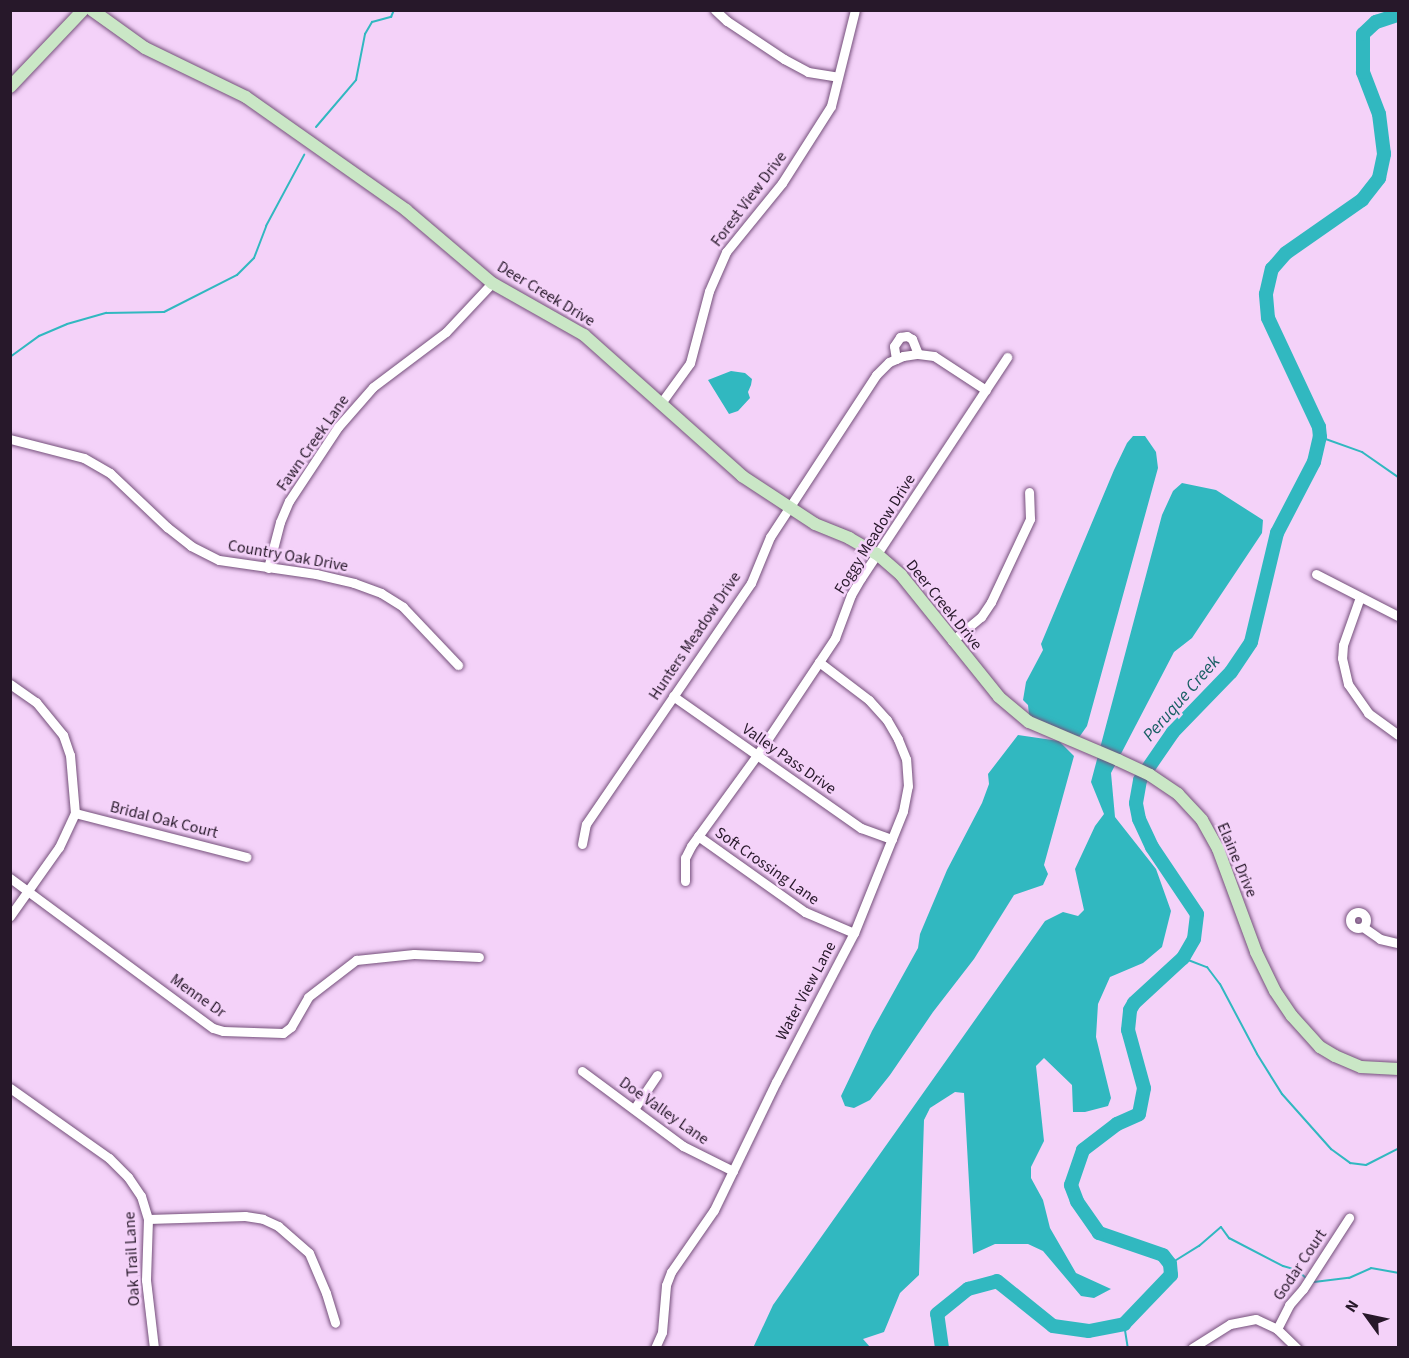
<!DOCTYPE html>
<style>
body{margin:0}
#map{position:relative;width:1409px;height:1358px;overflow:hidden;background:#f4d2f9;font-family:"Source Sans 3",sans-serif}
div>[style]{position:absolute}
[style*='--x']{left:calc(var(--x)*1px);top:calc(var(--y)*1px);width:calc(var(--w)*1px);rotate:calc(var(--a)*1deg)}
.water>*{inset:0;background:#31b8c0}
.stream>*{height:2px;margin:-1px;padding:0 1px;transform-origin:1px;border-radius:1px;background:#31b8c0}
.river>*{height:14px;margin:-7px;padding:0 7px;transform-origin:7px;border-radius:7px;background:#31b8c0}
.roads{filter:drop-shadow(0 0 2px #75507b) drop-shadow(0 0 2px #75507b)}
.street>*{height:9px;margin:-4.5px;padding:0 4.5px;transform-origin:4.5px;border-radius:4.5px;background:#fff}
.street>.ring{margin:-4.5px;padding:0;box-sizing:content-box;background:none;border:9px solid #fff;border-radius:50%}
.secondary>*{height:12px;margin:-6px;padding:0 6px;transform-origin:6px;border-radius:6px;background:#cae7c6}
span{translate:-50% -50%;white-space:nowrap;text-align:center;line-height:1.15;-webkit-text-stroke:5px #f4d2f9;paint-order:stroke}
.street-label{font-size:16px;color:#27182a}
.water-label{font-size:18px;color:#195f64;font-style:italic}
.frame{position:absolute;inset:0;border:12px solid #27182a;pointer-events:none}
.north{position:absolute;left:1337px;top:1286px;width:60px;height:60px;-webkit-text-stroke:4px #f4d2f9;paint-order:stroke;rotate:303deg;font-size:16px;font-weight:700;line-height:24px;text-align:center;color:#27182a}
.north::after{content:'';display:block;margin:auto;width:21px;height:27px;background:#27182a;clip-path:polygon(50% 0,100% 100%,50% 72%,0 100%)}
</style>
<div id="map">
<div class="water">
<i style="clip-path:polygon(731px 371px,745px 373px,752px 379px,751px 385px,748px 392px,750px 398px,738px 411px,729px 414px,708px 380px)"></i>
<i style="clip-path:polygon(1133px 436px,1145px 436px,1156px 452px,1158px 468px,1087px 726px,1080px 736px,1074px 737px,1037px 722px,1029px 715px,1028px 705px,1023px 700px,1026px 682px,1043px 650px,1041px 644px,1114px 470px,1127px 443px)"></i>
<i style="clip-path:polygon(1182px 483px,1216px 490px,1263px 520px,1262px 533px,1192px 638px,1174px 652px,1111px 773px,1115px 817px,1156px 869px,1171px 911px,1162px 947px,1143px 963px,1110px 977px,1098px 1004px,1096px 1037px,1111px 1098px,1108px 1106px,1085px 1112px,1073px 1112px,1072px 1085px,1044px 1058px,1036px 1066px,1044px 1141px,1031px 1167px,1031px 1178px,1043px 1200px,1050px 1228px,1076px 1273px,1111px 1289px,1094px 1298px,1081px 1296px,1043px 1251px,1028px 1244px,995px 1244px,973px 1254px,964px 1093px,955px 1092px,930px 1108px,924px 1120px,919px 1275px,900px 1293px,884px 1332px,863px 1339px,870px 1347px,753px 1348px,773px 1305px,1045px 921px,1063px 912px,1078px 916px,1084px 910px,1075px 869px,1095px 826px,1104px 814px,1091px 782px,1162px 515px,1173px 491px)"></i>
<i style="clip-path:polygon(1018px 735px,1059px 741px,1074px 756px,1044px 865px,1048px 874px,1043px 885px,1014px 895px,974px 959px,933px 1012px,890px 1075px,870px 1100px,854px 1108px,845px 1106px,841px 1096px,872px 1031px,918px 948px,920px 934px,947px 870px,982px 803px,989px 784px,988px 774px)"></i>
</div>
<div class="stream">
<i style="--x:316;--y:127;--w:62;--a:-49.6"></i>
<i style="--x:356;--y:80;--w:47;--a:-78.9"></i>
<i style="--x:365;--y:34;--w:14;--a:-60"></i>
<i style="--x:372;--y:22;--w:20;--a:-15"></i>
<i style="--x:391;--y:17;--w:8;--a:-67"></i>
<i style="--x:10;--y:357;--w:36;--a:-36"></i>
<i style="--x:39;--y:336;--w:30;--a:-23"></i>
<i style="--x:67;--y:324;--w:41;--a:-15.8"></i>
<i style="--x:106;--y:313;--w:58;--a:-1"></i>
<i style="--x:164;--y:312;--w:82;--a:-26.9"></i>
<i style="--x:237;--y:275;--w:24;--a:-45"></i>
<i style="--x:254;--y:258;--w:34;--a:-69"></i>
<i style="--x:266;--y:226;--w:81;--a:-61.8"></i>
<i style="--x:1320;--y:437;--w:45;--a:19.7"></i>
<i style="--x:1362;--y:452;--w:44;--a:34.8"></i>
<i style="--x:1183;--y:958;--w:26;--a:21"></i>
<i style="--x:1207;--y:967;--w:21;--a:53"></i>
<i style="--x:1220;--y:984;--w:79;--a:62.1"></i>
<i style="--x:1257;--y:1054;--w:47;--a:58"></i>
<i style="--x:1282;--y:1094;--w:74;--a:48.3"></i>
<i style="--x:1331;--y:1149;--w:24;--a:36"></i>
<i style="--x:1350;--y:1163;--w:16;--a:7"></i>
<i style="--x:1366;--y:1165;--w:36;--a:-27"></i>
<i style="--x:1171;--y:1275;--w:13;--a:-81"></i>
<i style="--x:1173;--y:1262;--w:31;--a:-32"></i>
<i style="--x:1199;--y:1246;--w:29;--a:-41"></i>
<i style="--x:1221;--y:1227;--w:14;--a:54"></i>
<i style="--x:1229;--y:1238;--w:61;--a:27.4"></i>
<i style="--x:1283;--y:1266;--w:15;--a:16"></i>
<i style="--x:1297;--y:1270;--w:12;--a:42"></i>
<i style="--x:1314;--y:1282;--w:35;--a:-7"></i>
<i style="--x:1349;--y:1278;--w:24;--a:-24"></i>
<i style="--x:1371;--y:1268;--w:27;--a:10"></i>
<i style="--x:1124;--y:1324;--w:24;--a:81"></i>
</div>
<div class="river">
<i style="--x:942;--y:1348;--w:34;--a:-98"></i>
<i style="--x:937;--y:1314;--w:40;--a:-39"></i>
<i style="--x:968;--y:1289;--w:30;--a:-15"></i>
<i style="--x:997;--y:1281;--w:72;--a:38.8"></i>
<i style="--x:1053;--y:1326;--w:36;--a:8"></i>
<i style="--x:1089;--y:1331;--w:36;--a:-11"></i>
<i style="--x:1124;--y:1324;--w:68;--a:-46.2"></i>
<i style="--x:1171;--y:1275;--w:11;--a:-95"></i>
<i style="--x:1170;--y:1264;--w:11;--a:-128"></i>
<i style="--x:1163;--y:1255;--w:68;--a:-161"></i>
<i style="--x:1099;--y:1233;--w:39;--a:-125"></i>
<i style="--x:1077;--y:1201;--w:17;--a:-111"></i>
<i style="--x:1071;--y:1185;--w:37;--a:-71"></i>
<i style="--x:1083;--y:1150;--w:43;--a:-37.4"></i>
<i style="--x:1117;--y:1124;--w:24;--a:-24"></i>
<i style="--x:1139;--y:1114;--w:26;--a:-79"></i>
<i style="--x:1144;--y:1088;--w:60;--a:-105.4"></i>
<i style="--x:1128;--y:1030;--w:20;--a:-84"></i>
<i style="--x:1130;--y:1010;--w:8;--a:-60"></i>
<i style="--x:1134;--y:1003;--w:67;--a:-42.6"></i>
<i style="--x:1183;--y:958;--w:22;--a:-60"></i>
<i style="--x:1194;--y:939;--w:25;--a:-83"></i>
<i style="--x:1197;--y:914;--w:81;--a:-123.9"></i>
<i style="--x:1152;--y:847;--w:31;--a:-115"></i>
<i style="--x:1139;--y:819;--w:16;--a:-101"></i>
<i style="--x:1136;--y:803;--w:23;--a:-80"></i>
<i style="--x:1140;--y:780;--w:58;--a:-55.5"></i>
<i style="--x:1173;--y:732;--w:83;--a:-46"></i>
<i style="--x:1231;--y:672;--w:36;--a:-56"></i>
<i style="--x:1251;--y:642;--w:112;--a:-76.6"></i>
<i style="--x:1277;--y:533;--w:80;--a:-62.5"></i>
<i style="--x:1314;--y:462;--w:26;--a:-77"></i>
<i style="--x:1320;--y:437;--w:10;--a:-96"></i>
<i style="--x:1319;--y:427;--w:120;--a:-115.1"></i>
<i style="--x:1268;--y:318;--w:24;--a:-95"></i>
<i style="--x:1266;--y:294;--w:26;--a:-77"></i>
<i style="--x:1272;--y:269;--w:21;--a:-49"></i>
<i style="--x:1286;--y:253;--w:93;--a:-34.9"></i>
<i style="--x:1362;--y:200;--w:28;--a:-52"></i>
<i style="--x:1379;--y:178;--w:25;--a:-78"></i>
<i style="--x:1384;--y:154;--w:40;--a:-97.1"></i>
<i style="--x:1379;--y:114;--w:45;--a:-110.9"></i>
<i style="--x:1363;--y:72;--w:38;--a:-90"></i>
<i style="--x:1363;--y:34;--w:18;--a:-43"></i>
<i style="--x:1376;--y:22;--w:23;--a:-18"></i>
</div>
<div class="roads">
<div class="street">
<i style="--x:715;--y:10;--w:16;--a:43"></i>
<i style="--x:727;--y:21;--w:69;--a:33.7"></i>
<i style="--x:784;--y:59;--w:27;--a:28"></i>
<i style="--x:808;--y:72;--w:30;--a:9"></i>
<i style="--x:896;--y:359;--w:13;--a:-99"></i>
<i style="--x:894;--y:346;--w:11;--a:-56"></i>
<i style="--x:900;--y:337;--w:7;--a:-8"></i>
<i style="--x:907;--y:336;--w:6;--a:31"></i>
<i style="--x:912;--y:339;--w:16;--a:68"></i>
<i style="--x:661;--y:403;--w:49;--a:-54.1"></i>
<i style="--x:690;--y:363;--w:74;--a:-75.2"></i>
<i style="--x:709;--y:291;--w:43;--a:-66.4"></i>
<i style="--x:726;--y:252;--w:89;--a:-50.9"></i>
<i style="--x:782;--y:183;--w:91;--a:-57.5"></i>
<i style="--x:831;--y:106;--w:99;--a:-76"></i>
<i style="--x:10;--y:439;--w:76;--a:14.4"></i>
<i style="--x:84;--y:458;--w:30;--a:30"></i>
<i style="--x:110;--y:473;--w:79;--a:43.5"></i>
<i style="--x:167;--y:527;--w:31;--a:38"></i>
<i style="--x:191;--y:546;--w:31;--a:27"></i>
<i style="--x:219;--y:560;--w:98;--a:8.2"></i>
<i style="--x:316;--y:574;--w:39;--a:13"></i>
<i style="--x:354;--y:583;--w:29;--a:20"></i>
<i style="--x:381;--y:593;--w:26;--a:32"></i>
<i style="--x:403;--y:607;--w:80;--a:46.5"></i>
<i style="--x:268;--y:568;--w:48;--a:-75.4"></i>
<i style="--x:280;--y:522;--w:23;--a:-67"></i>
<i style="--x:289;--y:501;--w:89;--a:-56.5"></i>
<i style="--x:338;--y:427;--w:53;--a:-48.8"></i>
<i style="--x:373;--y:387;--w:91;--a:-37"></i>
<i style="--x:446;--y:332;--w:67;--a:-46.8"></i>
<i style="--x:1316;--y:574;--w:92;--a:27.1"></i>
<i style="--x:1360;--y:597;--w:51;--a:109.5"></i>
<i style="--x:1343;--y:645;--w:13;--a:94"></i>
<i style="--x:1342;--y:658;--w:27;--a:77"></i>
<i style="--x:1348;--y:684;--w:35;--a:55"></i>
<i style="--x:1368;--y:713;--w:37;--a:36"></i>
<i style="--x:952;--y:641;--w:38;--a:-40"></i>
<i style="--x:981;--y:617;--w:18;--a:-56"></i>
<i style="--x:991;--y:602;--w:92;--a:-64.8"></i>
<i style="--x:1030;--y:519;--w:27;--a:-92"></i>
<i style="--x:10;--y:684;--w:32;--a:35"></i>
<i style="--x:36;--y:702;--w:43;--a:50.7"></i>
<i style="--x:63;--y:735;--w:21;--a:71"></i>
<i style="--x:70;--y:755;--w:58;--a:85.1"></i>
<i style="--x:75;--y:813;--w:38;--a:115"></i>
<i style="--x:59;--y:847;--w:85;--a:125.4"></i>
<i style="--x:673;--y:696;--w:230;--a:35.1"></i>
<i style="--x:861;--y:828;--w:33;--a:20"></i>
<i style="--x:75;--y:813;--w:177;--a:14.4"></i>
<i style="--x:698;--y:836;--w:131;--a:35.4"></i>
<i style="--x:805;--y:912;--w:53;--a:23.2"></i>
<i style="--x:582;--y:844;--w:20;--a:-79"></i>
<i style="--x:586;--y:824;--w:292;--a:-55.6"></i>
<i style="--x:751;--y:583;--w:50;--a:-67.6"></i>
<i style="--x:770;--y:537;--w:194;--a:-56.8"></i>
<i style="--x:876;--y:375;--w:18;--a:-45"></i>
<i style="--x:889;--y:362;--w:15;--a:-23"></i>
<i style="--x:903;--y:356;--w:15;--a:-8"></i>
<i style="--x:918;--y:354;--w:16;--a:7"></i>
<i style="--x:934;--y:356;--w:62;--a:33.2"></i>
<i style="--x:10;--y:878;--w:252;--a:36.5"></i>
<i style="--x:213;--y:1028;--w:10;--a:17"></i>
<i style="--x:223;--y:1031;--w:60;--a:1.9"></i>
<i style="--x:283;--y:1033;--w:10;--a:-37"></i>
<i style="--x:291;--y:1027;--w:34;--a:-60"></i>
<i style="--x:308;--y:997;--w:61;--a:-37.6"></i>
<i style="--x:356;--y:960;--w:58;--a:-5.9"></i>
<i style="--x:414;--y:954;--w:65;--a:2.6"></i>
<i style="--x:685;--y:881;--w:23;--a:-90"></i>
<i style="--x:685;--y:858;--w:13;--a:-63"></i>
<i style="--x:691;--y:846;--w:112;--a:-54"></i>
<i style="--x:757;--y:755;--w:141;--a:-56.3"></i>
<i style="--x:835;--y:638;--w:46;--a:-69.6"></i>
<i style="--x:851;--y:595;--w:20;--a:-60"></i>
<i style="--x:861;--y:578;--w:265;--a:-56.5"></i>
<i class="ring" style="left:1350px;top:912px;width:7px;height:7px"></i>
<i style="--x:1363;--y:927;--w:21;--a:35"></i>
<i style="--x:1380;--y:939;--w:18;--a:13"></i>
<i style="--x:582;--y:1071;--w:126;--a:36.6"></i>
<i style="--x:683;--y:1146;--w:56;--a:26.6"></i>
<i style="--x:10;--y:1088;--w:121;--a:35.3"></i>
<i style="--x:109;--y:1158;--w:27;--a:45"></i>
<i style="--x:128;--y:1177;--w:23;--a:56"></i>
<i style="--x:141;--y:1196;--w:24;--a:73"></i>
<i style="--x:148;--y:1219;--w:61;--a:91.9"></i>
<i style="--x:146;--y:1280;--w:68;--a:83.3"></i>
<i style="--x:634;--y:1109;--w:41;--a:-55.9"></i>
<i style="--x:148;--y:1219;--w:97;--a:-1.8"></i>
<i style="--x:245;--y:1216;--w:18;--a:9"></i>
<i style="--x:263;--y:1219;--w:17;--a:25"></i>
<i style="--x:278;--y:1226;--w:41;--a:41.1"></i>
<i style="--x:309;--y:1253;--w:43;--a:67"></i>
<i style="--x:326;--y:1293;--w:31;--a:73"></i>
<i style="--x:1277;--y:1329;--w:27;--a:-63"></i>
<i style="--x:1289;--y:1305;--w:21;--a:-49"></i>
<i style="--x:1303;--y:1289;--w:85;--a:-57.1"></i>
<i style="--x:655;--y:1348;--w:17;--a:-66"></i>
<i style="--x:662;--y:1332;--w:47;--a:-85.1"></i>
<i style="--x:666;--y:1285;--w:14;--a:-69"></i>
<i style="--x:671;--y:1272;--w:75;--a:-55.3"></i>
<i style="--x:714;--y:1210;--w:142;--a:-64.2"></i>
<i style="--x:776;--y:1082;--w:168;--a:-62.4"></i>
<i style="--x:854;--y:933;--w:131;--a:-68.1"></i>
<i style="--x:903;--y:811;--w:25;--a:-79"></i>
<i style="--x:908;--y:786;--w:27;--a:-94"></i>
<i style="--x:906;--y:759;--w:22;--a:-112"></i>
<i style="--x:898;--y:739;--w:22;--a:-120"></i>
<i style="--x:887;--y:720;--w:27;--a:-132"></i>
<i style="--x:869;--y:700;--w:63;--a:-142.8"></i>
<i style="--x:1192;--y:1348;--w:45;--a:-32.3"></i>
<i style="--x:1230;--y:1324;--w:26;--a:-11"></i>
<i style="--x:1256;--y:1319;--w:23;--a:25"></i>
<i style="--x:1277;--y:1329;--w:28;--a:44"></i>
</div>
<div class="secondary">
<i style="--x:92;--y:10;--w:65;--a:35.6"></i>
<i style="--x:145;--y:48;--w:112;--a:25.9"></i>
<i style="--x:246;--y:97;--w:196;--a:35.2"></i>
<i style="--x:406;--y:210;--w:113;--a:40.3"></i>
<i style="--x:492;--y:283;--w:106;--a:29.5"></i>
<i style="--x:584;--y:335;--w:212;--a:41.7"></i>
<i style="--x:742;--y:476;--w:87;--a:33.3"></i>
<i style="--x:815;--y:524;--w:37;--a:22"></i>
<i style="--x:849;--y:538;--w:32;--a:30"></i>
<i style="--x:877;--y:554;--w:32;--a:41"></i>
<i style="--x:901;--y:575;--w:156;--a:51.2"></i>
<i style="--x:999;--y:697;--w:39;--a:40"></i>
<i style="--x:1029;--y:722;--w:97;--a:23.1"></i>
<i style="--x:1118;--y:760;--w:35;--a:25"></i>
<i style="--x:1150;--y:775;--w:34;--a:34"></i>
<i style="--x:1178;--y:794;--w:35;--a:47"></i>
<i style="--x:1202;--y:820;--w:33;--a:61"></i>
<i style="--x:1218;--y:849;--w:110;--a:69.7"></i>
<i style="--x:1256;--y:952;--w:43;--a:64"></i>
<i style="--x:1275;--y:991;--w:30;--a:56"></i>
<i style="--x:1292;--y:1016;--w:42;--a:47.9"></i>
<i style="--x:1320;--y:1047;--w:17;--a:31"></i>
<i style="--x:1335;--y:1056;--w:28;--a:23"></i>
<i style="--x:1361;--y:1067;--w:37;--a:3"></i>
<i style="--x:10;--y:87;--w:106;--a:-46.5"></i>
</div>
</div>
<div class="street-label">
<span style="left:749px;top:199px;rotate:-53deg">Forest View Drive</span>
<span style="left:546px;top:294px;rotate:31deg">Deer Creek Drive</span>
<span style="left:313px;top:443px;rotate:-55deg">Fawn Creek Lane</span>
<span style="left:875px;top:534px;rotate:-58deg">Foggy Meadow Drive</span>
<span style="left:288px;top:556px;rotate:10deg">Country Oak Drive</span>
<span style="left:944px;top:605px;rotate:51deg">Deer Creek Drive</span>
<span style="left:695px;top:636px;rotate:-56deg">Hunters Meadow Drive</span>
<span style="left:789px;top:759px;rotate:35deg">Valley Pass Drive</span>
<span style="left:164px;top:820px;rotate:14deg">Bridal Oak Court</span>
<span style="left:1237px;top:860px;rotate:67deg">Elaine Drive</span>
<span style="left:767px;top:866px;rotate:35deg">Soft Crossing Lane</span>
<span style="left:806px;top:991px;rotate:-62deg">Water View Lane</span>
<span style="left:198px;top:996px;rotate:35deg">Menne Dr</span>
<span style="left:664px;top:1111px;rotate:35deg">Doe Valley Lane</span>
<span style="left:132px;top:1259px;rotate:-93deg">Oak Trail Lane</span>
<span style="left:1300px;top:1265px;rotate:-56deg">Godar Court</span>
</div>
<div class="water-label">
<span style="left:1182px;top:699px;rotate:-49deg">Peruque Creek</span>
</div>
<div class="frame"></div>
<div class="north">N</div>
</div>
